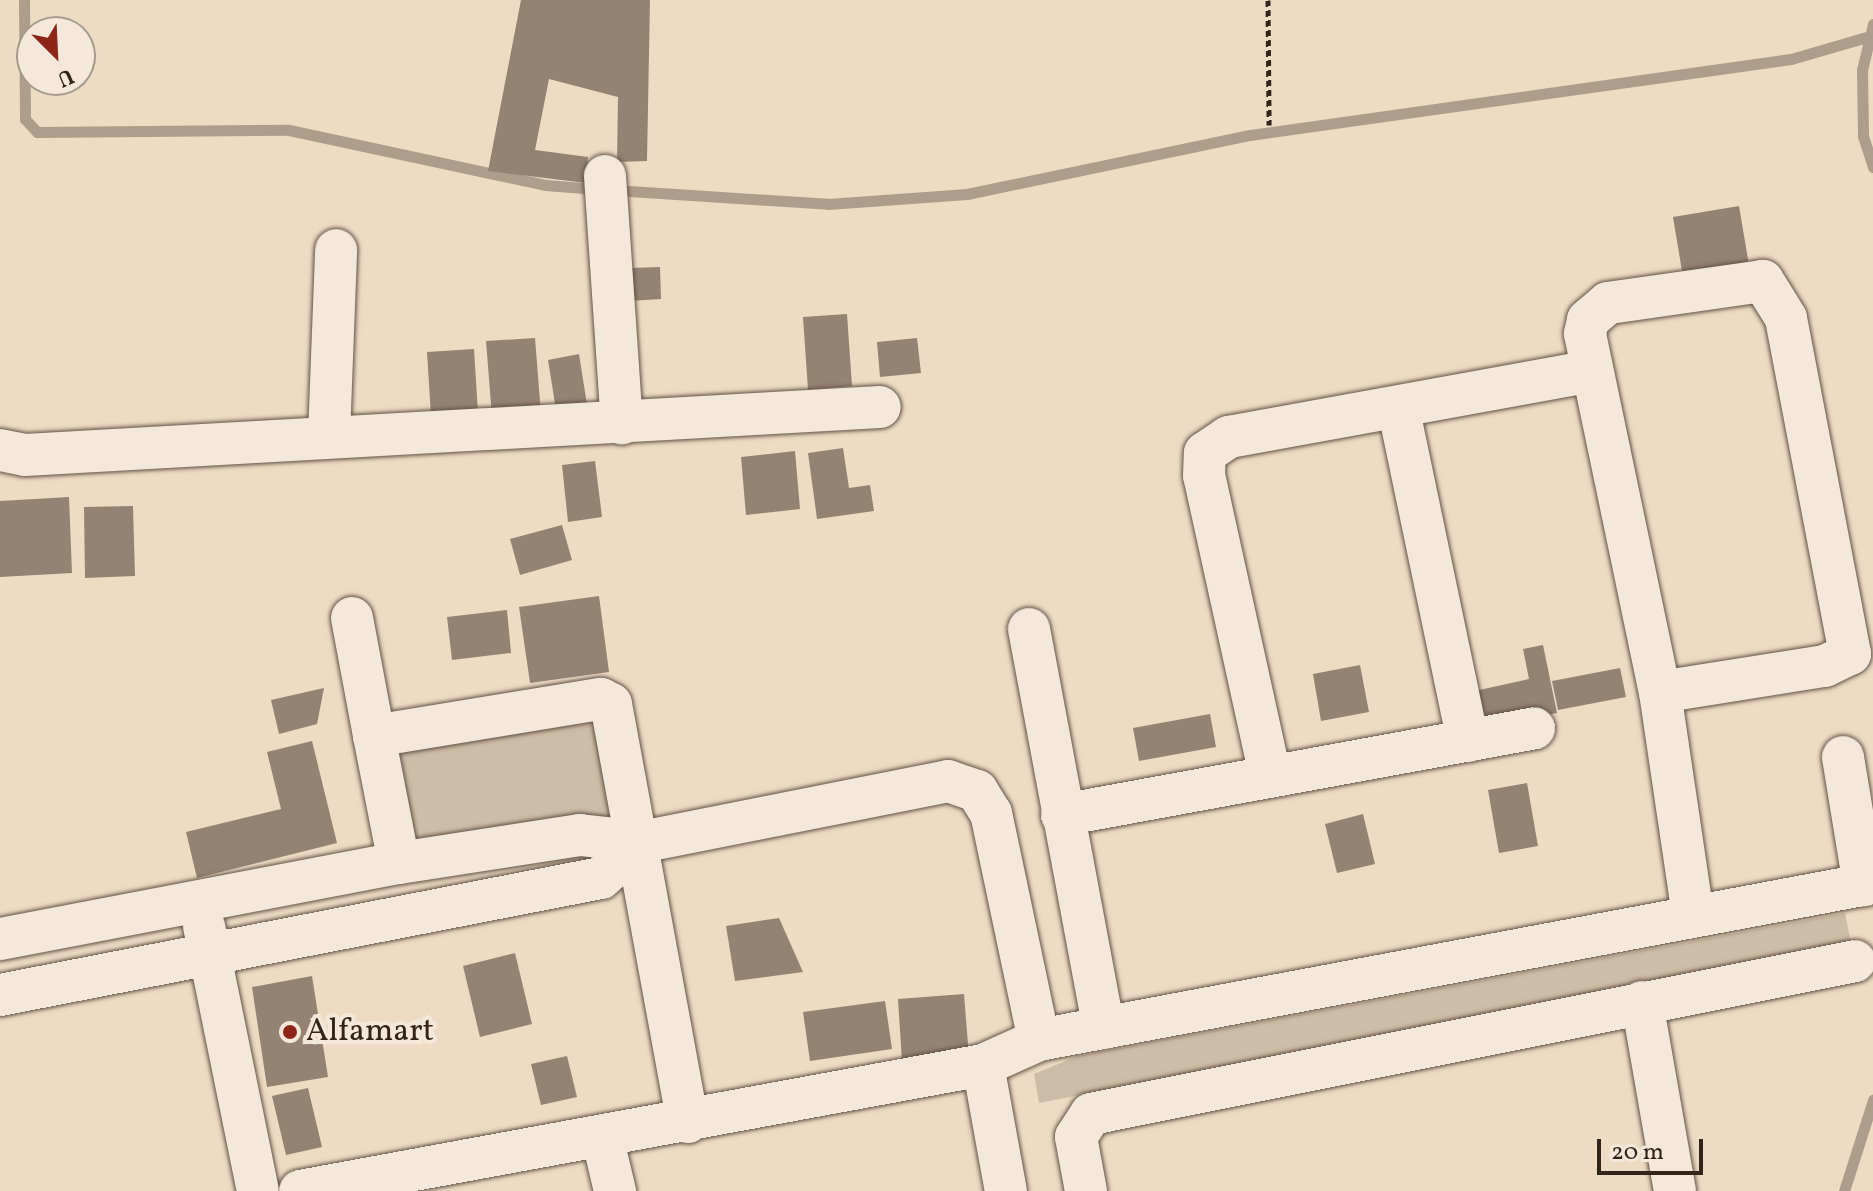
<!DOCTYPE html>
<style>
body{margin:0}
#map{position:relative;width:1873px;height:1191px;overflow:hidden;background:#eddbc4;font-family:Vollkorn,serif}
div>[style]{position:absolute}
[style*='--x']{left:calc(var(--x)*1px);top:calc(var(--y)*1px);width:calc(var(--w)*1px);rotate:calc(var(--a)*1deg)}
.green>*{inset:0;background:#cdbca7}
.stream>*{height:11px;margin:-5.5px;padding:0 5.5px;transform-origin:5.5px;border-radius:5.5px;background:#ae9d8a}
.building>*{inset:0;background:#948372}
.path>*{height:5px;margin-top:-2.5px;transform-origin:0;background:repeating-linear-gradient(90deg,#332419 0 6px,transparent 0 10px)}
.roads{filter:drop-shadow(0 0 2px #625244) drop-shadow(0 0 2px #625244)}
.minor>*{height:42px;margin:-21px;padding:0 21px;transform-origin:21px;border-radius:21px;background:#f3e8d9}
.dots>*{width:22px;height:22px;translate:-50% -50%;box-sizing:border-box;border:4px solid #f3e8d9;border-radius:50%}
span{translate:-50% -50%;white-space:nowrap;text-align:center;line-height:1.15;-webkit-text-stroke:8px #f3e8d9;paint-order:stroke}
.poi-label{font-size:32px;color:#332419}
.left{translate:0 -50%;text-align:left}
.north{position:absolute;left:16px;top:16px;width:80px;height:80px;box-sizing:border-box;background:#f3e8d9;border:2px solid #a69a8c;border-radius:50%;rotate:156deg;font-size:22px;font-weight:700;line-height:32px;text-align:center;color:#332419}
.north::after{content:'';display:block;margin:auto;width:28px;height:36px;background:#8f2418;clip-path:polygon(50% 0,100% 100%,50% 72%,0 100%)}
.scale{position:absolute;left:1597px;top:1139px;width:106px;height:36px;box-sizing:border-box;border:4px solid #332419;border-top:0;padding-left:10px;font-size:24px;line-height:28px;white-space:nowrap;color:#332419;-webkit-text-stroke:6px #f3e8d9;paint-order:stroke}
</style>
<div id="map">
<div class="green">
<i style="clip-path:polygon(595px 719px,610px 816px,410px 847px,393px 748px)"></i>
<i style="clip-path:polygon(1845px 913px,1851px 943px,1039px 1103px,1034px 1074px,1078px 1056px)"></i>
</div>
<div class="stream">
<i style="--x:24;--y:0;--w:119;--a:89.5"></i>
<i style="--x:25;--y:119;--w:18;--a:47"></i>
<i style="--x:37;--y:132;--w:252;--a:-0.5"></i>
<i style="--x:289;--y:130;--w:262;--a:12.1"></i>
<i style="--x:545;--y:185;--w:52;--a:4.4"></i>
<i style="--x:1873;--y:24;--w:47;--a:103.4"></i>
<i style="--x:1862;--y:70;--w:66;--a:89.1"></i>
<i style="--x:1863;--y:136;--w:33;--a:72"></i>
<i style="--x:614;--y:190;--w:214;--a:3.7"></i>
<i style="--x:828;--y:204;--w:139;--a:-4.1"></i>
<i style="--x:967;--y:194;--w:289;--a:-11.8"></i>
<i style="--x:1250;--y:135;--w:546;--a:-8"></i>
<i style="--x:1791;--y:59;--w:82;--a:-16.2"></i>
<i style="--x:1844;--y:1191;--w:96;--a:-72.3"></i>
</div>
<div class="building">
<i style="clip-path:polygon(521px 0,650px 0,647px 161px,617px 162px,618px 97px,549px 79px,535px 150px,588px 157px,586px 183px,488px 171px)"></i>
<i style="clip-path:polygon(1739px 206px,1749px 265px,1683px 277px,1673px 217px)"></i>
<i style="clip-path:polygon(660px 267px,661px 299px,629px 301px,631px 268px)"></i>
<i style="clip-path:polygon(847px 314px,852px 386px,808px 390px,803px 317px)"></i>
<i style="clip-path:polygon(535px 338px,541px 414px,492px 417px,486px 341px)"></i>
<i style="clip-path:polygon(917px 338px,921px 373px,880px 377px,877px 342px)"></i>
<i style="clip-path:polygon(474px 349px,478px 413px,431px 416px,427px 352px)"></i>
<i style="clip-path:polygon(579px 354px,588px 411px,557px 416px,548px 360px)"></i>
<i style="clip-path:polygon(843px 448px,849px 488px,870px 485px,874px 511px,817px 519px,808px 453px)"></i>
<i style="clip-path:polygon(795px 451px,800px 509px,746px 515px,741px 457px)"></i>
<i style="clip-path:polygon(595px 461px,602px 517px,568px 522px,562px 465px)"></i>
<i style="clip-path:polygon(69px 497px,72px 573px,0 577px,0 501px)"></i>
<i style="clip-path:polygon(133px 506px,135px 576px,85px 578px,84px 507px)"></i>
<i style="clip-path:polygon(562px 525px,572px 560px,520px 575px,510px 539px)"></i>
<i style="clip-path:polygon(599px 596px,609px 672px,530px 683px,519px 607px)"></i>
<i style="clip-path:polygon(507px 610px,511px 653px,452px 660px,447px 617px)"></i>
<i style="clip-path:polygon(1543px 645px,1557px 713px,1477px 729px,1470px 692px,1529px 679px,1523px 649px)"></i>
<i style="clip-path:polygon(1360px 665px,1369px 712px,1321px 721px,1313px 674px)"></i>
<i style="clip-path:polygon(1620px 668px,1626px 697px,1558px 710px,1552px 681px)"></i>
<i style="clip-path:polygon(324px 688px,317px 724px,279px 734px,271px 700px)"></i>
<i style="clip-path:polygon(1210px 714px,1216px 747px,1139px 761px,1133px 728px)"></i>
<i style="clip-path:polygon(312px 741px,337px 843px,197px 878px,186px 832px,281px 809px,267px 752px)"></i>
<i style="clip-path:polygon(1527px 783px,1538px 846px,1499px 853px,1488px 790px)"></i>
<i style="clip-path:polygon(1363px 814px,1375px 864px,1337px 873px,1325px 824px)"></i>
<i style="clip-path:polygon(779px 918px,803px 972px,735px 981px,726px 926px)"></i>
<i style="clip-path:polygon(515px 953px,532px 1024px,480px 1037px,463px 966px)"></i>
<i style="clip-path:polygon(312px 976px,328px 1077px,267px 1087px,252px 987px)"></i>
<i style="clip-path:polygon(964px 994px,969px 1057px,902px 1062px,898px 999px)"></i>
<i style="clip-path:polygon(885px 1001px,892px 1049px,810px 1061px,803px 1012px)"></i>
<i style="clip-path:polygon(567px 1056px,577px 1097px,541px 1105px,531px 1064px)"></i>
<i style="clip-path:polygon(308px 1088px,322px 1147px,286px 1155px,272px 1096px)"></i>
</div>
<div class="path">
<i style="--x:1268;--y:0;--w:125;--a:89.5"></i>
</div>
<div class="roads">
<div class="minor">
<i style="--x:605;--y:176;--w:248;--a:86.1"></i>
<i style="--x:1399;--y:411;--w:337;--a:78.2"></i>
<i style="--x:329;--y:436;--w:186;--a:-87.8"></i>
<i style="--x:0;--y:450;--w:25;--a:11"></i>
<i style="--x:25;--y:455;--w:856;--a:-3.21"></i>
<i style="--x:352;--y:618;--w:120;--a:79.4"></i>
<i style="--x:1029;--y:629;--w:406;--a:79.4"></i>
<i style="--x:1660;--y:692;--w:167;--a:-9"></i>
<i style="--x:1825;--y:666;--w:28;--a:-26"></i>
<i style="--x:1850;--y:654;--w:342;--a:-100.8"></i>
<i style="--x:1786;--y:318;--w:44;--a:-121.9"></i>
<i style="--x:1763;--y:281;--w:157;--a:171.9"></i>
<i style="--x:1608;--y:303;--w:26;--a:140"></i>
<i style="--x:1588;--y:320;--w:14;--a:102"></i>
<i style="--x:1585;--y:334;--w:366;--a:78.2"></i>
<i style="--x:1660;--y:692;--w:225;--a:81.6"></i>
<i style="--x:1843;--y:757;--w:130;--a:80.7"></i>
<i style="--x:1270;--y:775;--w:306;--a:-102.4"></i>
<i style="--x:1204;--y:476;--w:23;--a:-88"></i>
<i style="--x:1205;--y:453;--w:29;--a:-34"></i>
<i style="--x:1229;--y:437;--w:369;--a:-10.3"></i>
<i style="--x:1062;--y:815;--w:480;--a:-10.4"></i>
<i style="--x:399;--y:863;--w:129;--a:-101.1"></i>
<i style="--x:374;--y:736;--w:230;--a:-9.3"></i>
<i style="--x:601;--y:699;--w:11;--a:27"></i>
<i style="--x:611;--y:704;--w:425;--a:79.6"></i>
<i style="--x:204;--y:926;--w:270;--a:78.5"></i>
<i style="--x:0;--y:939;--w:406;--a:-10.8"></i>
<i style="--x:399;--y:863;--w:183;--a:-8.8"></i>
<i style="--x:580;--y:835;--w:61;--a:6.5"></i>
<i style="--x:641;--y:842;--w:313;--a:-11.2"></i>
<i style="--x:948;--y:781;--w:31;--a:19"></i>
<i style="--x:977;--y:791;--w:26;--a:58"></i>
<i style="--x:991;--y:813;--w:232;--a:78.1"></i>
<i style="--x:0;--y:995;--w:612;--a:-11.02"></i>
<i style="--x:601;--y:878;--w:54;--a:-42"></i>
<i style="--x:1642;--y:1002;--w:192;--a:80.1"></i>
<i style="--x:983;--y:1065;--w:128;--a:79.7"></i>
<i style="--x:602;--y:1136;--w:57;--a:76.7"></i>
<i style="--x:300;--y:1191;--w:695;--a:-10.45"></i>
<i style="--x:983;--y:1065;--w:61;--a:-24.1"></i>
<i style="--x:1039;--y:1040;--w:849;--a:-10.66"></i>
<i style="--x:1086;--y:1191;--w:55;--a:-100.5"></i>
<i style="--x:1076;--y:1137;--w:27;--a:-57"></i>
<i style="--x:1091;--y:1114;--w:779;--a:-11.32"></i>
</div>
</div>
<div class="dots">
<i style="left:290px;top:1032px;background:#8f2418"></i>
</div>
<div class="poi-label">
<span class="left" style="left:306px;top:1032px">Alfamart</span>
</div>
<div class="north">U</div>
<div class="scale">20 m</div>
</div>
